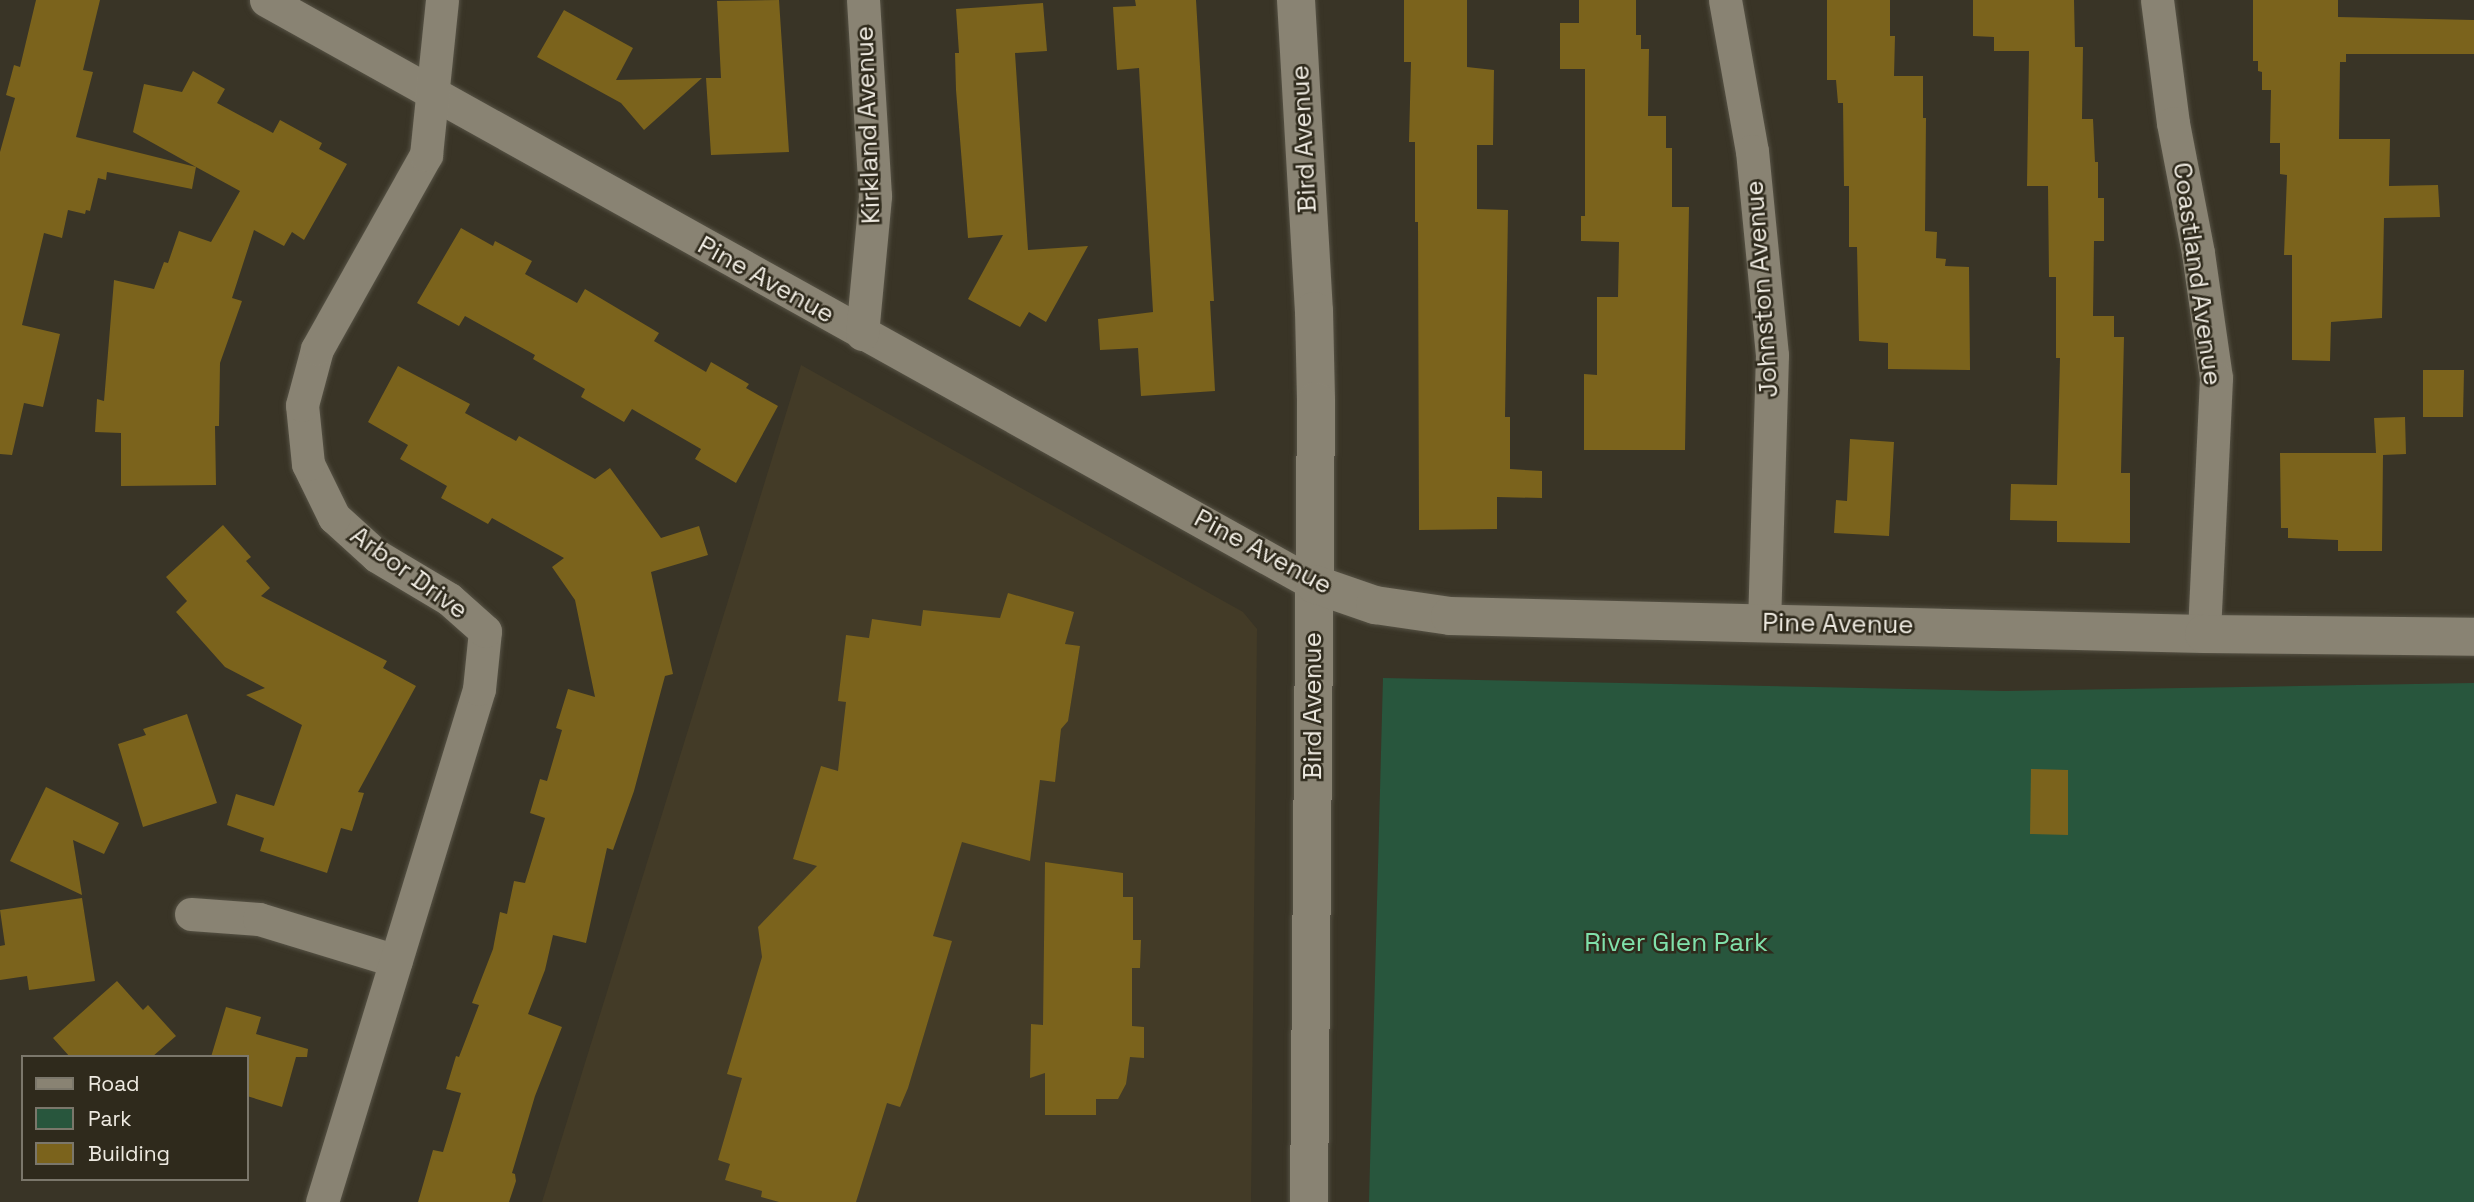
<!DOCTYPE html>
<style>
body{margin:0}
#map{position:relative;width:2474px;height:1202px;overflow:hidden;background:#393426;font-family:"Space Grotesk",sans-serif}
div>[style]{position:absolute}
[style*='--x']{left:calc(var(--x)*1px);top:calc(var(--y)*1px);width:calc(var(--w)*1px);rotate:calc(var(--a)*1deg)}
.built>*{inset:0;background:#433b27}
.green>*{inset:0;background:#28563d}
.building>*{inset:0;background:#7b631c}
.roads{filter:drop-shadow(0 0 2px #565245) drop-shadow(0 0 2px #565245)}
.street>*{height:33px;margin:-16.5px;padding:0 16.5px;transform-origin:16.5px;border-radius:16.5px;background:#898373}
.secondary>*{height:38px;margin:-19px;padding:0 19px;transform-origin:19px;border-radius:19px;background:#898373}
span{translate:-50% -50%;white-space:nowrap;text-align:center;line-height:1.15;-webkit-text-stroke:5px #2f2a1c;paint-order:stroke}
.street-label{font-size:26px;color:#eeeae1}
.park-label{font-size:26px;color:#80e1ab}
.legend{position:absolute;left:21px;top:1055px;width:228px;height:126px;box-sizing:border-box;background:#2f2a1c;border:2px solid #7b776b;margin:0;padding:9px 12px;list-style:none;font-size:21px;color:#eeeae1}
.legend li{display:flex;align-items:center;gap:14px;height:35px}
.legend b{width:35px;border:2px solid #7b776b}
</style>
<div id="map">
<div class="built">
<i style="clip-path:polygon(801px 365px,1243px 612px,1257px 629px,1251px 1202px,542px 1202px)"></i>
</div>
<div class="green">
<i style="clip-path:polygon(1383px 678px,2005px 691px,2474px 683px,2474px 1202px,1369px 1202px)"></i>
</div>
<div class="building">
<i style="clip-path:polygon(36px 0,100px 0,83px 70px,93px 72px,76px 137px,196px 167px,133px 132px,144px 84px,182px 92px,193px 71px,225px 89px,217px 103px,273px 133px,280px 120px,322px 143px,319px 149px,347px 164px,304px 240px,292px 232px,284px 246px,254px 230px,232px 298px,242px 301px,220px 363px,219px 426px,215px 426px,216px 485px,121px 486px,121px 433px,95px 432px,97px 399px,104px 401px,114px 280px,154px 289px,164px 262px,168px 263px,179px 231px,211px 242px,240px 191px,196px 167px,192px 189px,107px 172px,106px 180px,98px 178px,90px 211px,86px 210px,85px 214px,68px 210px,62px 238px,44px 233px,22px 325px,60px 334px,43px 407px,24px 403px,12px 455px,0 454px,0 152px,15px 98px,6px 95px,14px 65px,20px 67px)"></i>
<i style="clip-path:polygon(779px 0,789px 152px,711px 155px,706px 78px,721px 78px,717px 1px)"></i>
<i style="clip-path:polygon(1135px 0,1196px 0,1214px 301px,1210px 301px,1215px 391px,1141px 396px,1138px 348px,1100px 350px,1098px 319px,1153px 312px,1139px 68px,1117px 70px,1113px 7px,1136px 6px)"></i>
<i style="clip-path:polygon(1404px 0,1467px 0,1467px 67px,1494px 70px,1493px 145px,1477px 145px,1477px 209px,1508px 210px,1505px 417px,1510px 417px,1510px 469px,1542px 471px,1542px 498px,1497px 497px,1497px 529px,1419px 530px,1418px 222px,1415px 222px,1415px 142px,1409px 142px,1411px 62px,1404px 62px)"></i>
<i style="clip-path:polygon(1579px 0,1636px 0,1636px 35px,1641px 35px,1641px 49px,1649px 49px,1648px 116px,1666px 116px,1666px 148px,1672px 148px,1672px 207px,1689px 207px,1685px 450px,1584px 450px,1584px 374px,1597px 375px,1597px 297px,1618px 297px,1619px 242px,1581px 241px,1581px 216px,1585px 216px,1585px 69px,1560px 69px,1560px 23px,1579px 23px)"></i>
<i style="clip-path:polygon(1827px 0,1890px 0,1890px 36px,1895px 36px,1894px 76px,1923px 76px,1923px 118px,1926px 118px,1925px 231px,1937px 232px,1936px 258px,1946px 259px,1945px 266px,1969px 267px,1970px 370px,1888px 369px,1888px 343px,1859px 341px,1857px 247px,1849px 247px,1849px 186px,1844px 186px,1843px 103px,1838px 103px,1836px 80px,1827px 80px)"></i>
<i style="clip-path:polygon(1973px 0,2074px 0,2075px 47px,2083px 47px,2082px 119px,2093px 119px,2095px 162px,2098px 162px,2098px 198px,2104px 198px,2104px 241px,2094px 241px,2093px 316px,2114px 316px,2114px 337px,2124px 337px,2121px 473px,2130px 473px,2130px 543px,2057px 542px,2057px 521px,2010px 520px,2011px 484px,2057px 485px,2060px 358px,2056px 358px,2056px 277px,2049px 277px,2048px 186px,2027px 186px,2029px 51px,1994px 51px,1994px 37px,1973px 36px)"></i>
<i style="clip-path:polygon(2253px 0,2338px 0,2338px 17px,2474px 20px,2474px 54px,2346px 54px,2346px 62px,2340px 62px,2339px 139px,2390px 139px,2389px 186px,2438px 185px,2440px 217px,2384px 218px,2382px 318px,2331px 322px,2330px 361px,2292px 360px,2292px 255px,2284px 255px,2287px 175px,2280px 174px,2280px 143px,2270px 143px,2271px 90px,2262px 90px,2262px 72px,2258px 71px,2258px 61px,2253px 61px)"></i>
<i style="clip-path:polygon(1043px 3px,1047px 51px,1015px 53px,1028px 250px,1088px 246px,1046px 322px,1029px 312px,1020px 327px,968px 299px,1003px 235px,968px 238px,956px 90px,955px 53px,959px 53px,956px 9px)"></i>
<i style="clip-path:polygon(564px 10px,633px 48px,616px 80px,702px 78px,644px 130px,621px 103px,537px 57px)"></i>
<i style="clip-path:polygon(461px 228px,493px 246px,495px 241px,532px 261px,525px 274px,577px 303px,585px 289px,659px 333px,654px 341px,706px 372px,711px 362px,749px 384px,746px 388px,778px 406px,736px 483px,695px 459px,701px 449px,632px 409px,624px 422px,581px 397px,585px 389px,533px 359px,535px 355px,465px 316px,459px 326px,417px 303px)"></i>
<i style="clip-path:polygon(398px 366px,470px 404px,465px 413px,516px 441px,519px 436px,595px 479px,610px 468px,661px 538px,699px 526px,708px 555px,651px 572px,673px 674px,665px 676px,634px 791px,613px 850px,607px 848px,586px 943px,553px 935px,545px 970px,528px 1014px,562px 1027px,535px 1096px,512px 1173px,515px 1174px,516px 1181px,509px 1202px,418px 1202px,433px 1150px,443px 1152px,461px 1093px,446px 1089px,456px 1056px,459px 1057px,479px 1005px,472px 1003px,493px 949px,500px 912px,507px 914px,514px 881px,525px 883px,545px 818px,530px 813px,540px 779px,547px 781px,562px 730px,556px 728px,568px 689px,595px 697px,575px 600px,552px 567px,564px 558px,492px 518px,488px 524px,441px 498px,447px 486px,400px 459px,408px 445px,368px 422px)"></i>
<i style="clip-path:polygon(2423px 370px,2464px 370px,2463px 417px,2423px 417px)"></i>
<i style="clip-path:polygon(2405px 417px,2406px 454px,2383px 455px,2382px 551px,2338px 551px,2338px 540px,2288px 538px,2288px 528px,2281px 528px,2280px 453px,2376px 453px,2374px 418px)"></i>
<i style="clip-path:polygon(1850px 439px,1894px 442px,1889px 536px,1834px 533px,1836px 500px,1847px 501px)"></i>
<i style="clip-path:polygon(223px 525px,251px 557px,246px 561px,270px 588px,261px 596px,387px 661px,383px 668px,416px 686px,358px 792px,364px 793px,352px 831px,341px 828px,327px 873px,260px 851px,264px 838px,227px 825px,236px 794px,274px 806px,302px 725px,246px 695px,265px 688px,225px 667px,176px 612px,187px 601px,166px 577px)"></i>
<i style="clip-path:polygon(1008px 593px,1074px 612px,1065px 644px,1080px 646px,1068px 721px,1061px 729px,1055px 782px,1040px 780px,1030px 861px,962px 842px,933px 936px,952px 941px,908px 1088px,900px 1107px,887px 1103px,856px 1202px,779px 1202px,761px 1197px,762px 1191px,725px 1180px,730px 1164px,718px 1160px,742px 1078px,727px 1074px,762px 957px,758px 927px,817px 866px,793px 859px,821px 766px,838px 771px,846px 702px,838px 701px,846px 635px,869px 638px,872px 619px,921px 626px,923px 610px,1000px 618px)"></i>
<i style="clip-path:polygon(187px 714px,217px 803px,143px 827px,118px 744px,146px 735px,143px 729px)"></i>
<i style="clip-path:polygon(2031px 769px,2068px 770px,2068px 835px,2030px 834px)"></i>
<i style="clip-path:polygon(46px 787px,119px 823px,104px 854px,73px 840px,82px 895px,10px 861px)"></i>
<i style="clip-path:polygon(1045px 862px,1123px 873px,1123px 897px,1133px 897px,1133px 940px,1141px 940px,1140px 968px,1132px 968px,1132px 1026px,1144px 1027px,1144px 1058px,1130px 1057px,1126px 1084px,1118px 1099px,1096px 1099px,1096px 1115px,1045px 1115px,1045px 1073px,1030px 1078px,1031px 1024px,1043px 1025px)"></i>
<i style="clip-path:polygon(82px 898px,95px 981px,29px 990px,27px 976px,0 980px,0 946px,5px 945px,0 910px)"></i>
<i style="clip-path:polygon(117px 981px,143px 1010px,148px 1005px,176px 1036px,152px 1057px,70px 1057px,53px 1038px)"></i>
<i style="clip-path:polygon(226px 1007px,261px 1017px,256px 1034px,308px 1049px,307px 1057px,296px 1057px,282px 1107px,247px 1096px,247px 1057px,211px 1057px)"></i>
</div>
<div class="roads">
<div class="street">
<i style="--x:266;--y:0;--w:1200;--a:29.13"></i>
<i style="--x:1725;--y:0;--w:153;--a:79.9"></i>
<i style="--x:1752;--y:151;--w:205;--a:84.4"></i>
<i style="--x:1772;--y:355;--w:267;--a:91.7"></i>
<i style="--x:2157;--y:0;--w:124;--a:82.6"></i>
<i style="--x:2173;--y:123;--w:132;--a:79.1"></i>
<i style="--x:2198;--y:253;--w:126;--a:81.8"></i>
<i style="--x:2216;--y:378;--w:256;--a:92.7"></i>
<i style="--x:862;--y:334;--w:139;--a:-84.6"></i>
<i style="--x:875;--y:196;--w:196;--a:-93.5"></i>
<i style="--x:191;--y:914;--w:68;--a:4.2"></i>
<i style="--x:259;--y:919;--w:143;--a:17"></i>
<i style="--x:322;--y:1202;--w:536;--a:-72.98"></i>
<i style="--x:479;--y:689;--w:58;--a:-84.1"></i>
<i style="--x:485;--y:631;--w:48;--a:-138.4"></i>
<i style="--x:449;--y:599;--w:84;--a:-149.2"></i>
<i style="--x:377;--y:556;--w:58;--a:-137.8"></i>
<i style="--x:334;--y:517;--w:59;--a:-116.1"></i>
<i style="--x:308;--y:464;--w:59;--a:-95.8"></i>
<i style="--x:302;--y:405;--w:58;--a:-75"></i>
<i style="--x:317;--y:349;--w:223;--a:-60.7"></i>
<i style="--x:426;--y:155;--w:156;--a:-84.1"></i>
</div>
<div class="secondary">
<i style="--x:1296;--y:0;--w:312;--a:86.7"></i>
<i style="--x:1314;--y:311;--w:90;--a:88.7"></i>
<i style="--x:1316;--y:401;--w:801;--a:90.5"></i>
<i style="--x:1314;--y:584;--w:65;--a:19"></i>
<i style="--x:1375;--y:605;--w:76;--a:8.3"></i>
<i style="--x:1450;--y:616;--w:754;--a:1.37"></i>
<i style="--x:2204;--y:634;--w:270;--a:0.6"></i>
</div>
</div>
<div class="street-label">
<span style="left:868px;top:125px;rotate:-92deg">Kirkland Avenue</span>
<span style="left:1304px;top:139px;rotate:-93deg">Bird Avenue</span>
<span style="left:2197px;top:274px;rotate:82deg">Coastland Avenue</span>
<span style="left:766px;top:280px;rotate:29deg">Pine Avenue</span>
<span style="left:1762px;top:289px;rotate:-94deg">Johnston Avenue</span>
<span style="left:1263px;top:552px;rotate:28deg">Pine Avenue</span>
<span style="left:409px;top:573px;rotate:36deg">Arbor Drive</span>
<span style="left:1838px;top:624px;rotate:1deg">Pine Avenue</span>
<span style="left:1313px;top:706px;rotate:-90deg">Bird Avenue</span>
</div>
<div class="park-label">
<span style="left:1676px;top:943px">River Glen Park</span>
</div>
<ul class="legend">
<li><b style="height:9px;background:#898373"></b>Road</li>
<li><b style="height:19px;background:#28563d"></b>Park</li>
<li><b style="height:19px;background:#7b631c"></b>Building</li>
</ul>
</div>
